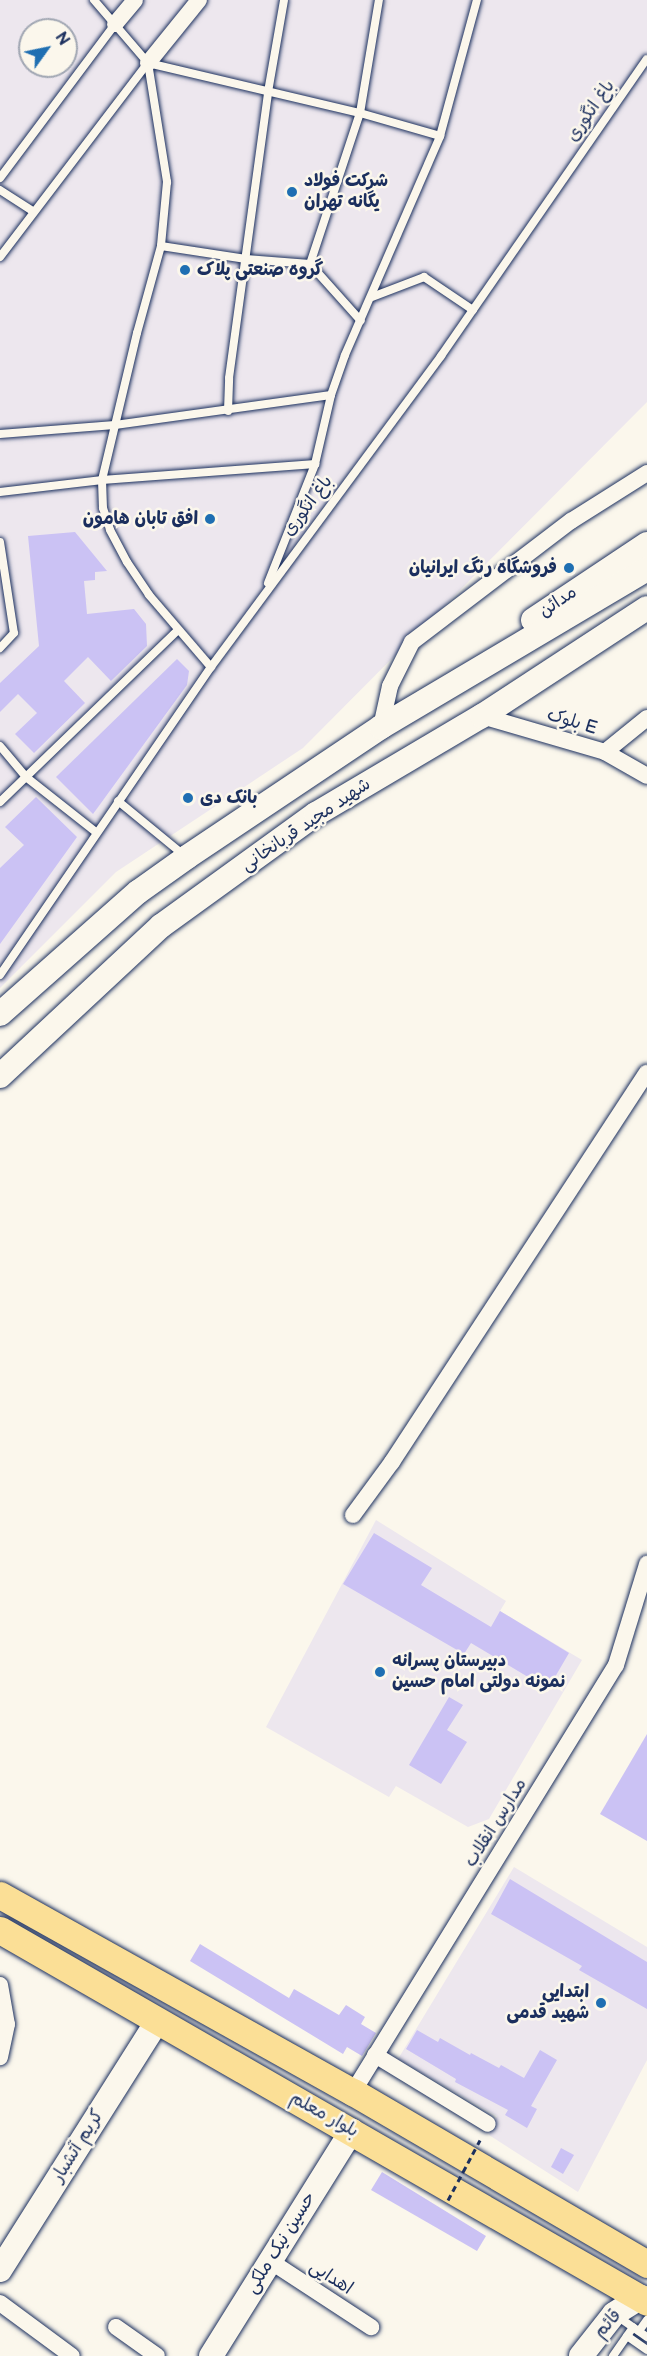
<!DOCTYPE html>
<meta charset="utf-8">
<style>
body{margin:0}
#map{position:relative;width:647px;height:2356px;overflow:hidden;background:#fbf7ec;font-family:"Balsamiq Sans","Playpen Sans Arabic",sans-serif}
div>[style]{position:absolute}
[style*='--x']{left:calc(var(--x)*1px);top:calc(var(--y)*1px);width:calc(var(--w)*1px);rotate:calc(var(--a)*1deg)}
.built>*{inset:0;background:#ede7ee}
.building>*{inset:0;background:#cbc2f4}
.roads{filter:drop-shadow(0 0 2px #1b2f5e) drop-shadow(0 0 2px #1b2f5e)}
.lane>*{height:8px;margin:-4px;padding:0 4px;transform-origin:4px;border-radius:4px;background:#fbf7ec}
.street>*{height:16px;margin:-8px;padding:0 8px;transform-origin:8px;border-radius:8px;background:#fbf7ec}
.secondary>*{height:24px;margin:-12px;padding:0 12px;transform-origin:12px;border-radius:12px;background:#fbf7ec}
.primary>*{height:27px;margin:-13.5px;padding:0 13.5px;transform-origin:13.5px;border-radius:13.5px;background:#fbdf96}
.path-bridge>*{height:3px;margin-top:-1.5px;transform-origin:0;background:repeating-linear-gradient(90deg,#1b2f5e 0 6px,transparent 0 10.5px)}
.dots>*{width:16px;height:16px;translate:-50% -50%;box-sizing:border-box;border:3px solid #fbf7ec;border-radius:50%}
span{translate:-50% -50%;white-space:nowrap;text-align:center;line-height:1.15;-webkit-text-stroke:5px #fbf7ec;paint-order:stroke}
.street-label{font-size:18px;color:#1b2f5e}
.poi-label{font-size:18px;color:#1b2f5e;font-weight:700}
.left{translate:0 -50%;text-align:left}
.right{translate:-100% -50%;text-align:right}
.north{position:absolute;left:18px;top:18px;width:60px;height:60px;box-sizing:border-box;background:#fbf7ec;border:2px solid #a1a7b3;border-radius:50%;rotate:57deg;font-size:16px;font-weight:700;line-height:24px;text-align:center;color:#1b2f5e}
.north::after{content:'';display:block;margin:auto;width:21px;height:27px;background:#1f6fb2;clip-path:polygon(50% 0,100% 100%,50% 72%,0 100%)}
</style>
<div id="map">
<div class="built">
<i style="clip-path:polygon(evenodd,0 0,647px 0,647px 402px,303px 748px,116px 872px,0 988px,0 0,30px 30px,66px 30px,66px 66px,30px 66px,30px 30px)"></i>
<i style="clip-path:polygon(376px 1520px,506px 1601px,500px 1611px,582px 1660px,489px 1819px,468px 1827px,396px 1786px,389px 1797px,266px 1727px)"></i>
<i style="clip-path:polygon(514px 1867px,647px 1947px,647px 2060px,578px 2192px,489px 2135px,497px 2116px,398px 2059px)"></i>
</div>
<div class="building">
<i style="clip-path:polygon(75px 532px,107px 571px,95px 572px,95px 580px,84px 581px,87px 614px,134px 609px,146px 624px,147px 646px,111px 681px,88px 657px,64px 681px,85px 703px,34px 753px,15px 734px,37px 713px,18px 694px,0 712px,0 683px,39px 646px,28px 536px)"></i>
<i style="clip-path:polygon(177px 659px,189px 671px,187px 685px,93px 814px,56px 777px)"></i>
<i style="clip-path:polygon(36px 797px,77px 837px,0 944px,0 868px,24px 845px,5px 827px)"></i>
<i style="clip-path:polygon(374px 1533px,432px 1568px,421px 1585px,491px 1627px,500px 1611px,569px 1653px,548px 1689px,471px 1643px,464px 1654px,343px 1584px)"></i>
<i style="clip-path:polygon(449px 1697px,463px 1705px,447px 1730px,467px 1742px,441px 1784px,409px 1765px)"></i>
<i style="clip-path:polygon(647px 1734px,647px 1841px,600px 1814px)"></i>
<i style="clip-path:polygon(510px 1879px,647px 1962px,647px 2009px,579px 1970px,582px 1966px,491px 1914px)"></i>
<i style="clip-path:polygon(200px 1944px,289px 1998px,294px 1989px,339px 2015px,346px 2005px,365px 2017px,361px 2024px,376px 2033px,362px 2056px,347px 2047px,343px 2054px,190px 1961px)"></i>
<i style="clip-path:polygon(417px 2030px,438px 2042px,440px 2038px,470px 2055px,471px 2053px,499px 2068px,501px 2065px,524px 2078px,540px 2050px,557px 2060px,531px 2106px,537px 2109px,527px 2128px,505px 2115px,508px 2110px,455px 2082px,456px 2079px,406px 2049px)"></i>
<i style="clip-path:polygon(561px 2148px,574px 2155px,563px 2174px,551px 2167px)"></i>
<i style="clip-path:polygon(382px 2172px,486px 2236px,477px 2251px,371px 2190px)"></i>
</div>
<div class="roads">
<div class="lane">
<i style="--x:94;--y:0;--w:83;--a:49.4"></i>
<i style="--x:148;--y:63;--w:121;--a:80.9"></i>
<i style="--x:167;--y:182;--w:64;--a:95.4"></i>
<i style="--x:161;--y:246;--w:90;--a:105.4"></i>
<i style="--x:137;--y:333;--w:151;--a:103.4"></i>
<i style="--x:102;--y:480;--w:28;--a:88"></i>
<i style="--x:103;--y:508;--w:23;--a:72"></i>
<i style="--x:110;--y:530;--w:36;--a:62"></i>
<i style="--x:127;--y:562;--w:40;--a:56"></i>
<i style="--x:149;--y:595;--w:95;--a:49.3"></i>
<i style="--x:148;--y:63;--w:218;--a:13.3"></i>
<i style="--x:360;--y:113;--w:83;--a:16"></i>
<i style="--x:0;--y:178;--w:192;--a:-53.2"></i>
<i style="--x:0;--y:190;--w:40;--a:32.9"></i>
<i style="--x:161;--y:246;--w:86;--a:8.7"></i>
<i style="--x:246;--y:259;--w:64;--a:4.5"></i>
<i style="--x:310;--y:264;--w:76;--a:48.2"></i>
<i style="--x:0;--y:257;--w:244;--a:-52.7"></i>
<i style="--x:310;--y:264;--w:159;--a:-71.7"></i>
<i style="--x:360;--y:113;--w:115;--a:-80.5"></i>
<i style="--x:372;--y:297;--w:56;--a:-21"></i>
<i style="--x:424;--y:277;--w:59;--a:34"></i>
<i style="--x:228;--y:411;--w:33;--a:-88"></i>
<i style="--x:229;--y:378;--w:289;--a:-82.2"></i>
<i style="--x:268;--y:92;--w:93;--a:-80.1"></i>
<i style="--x:0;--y:434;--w:115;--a:-4.5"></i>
<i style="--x:115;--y:425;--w:218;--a:-7.9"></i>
<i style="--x:0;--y:492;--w:103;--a:-6.7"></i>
<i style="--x:102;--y:480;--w:214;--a:-4.3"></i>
<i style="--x:0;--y:542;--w:92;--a:81.3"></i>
<i style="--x:14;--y:633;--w:21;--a:133"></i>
<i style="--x:268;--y:583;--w:128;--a:-68.4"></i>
<i style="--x:315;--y:464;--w:71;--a:-76.9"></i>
<i style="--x:331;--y:395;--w:42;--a:-70.7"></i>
<i style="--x:345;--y:355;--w:239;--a:-66.5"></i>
<i style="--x:440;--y:136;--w:141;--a:-74.8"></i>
<i style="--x:0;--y:746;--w:40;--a:50"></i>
<i style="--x:26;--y:777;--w:89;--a:38.2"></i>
<i style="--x:118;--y:801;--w:87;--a:39.4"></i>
<i style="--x:0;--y:802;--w:248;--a:-44"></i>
<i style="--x:0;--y:975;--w:373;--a:-55.6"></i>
<i style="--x:211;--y:667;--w:387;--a:-53.5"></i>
<i style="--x:441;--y:356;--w:361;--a:-55.3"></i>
<i style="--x:617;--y:2316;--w:37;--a:35"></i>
<i style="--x:639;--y:2331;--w:14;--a:-54"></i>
<i style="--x:627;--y:2336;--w:24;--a:35"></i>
<i style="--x:613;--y:2356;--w:35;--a:-55"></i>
</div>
<div class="street">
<i style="--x:115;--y:24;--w:31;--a:-50"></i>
<i style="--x:148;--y:63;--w:81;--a:-51"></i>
<i style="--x:482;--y:716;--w:128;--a:16.3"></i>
<i style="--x:605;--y:752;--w:48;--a:29.7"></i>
<i style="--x:381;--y:727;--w:42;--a:-77.6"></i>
<i style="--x:390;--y:686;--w:49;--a:-63.4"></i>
<i style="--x:412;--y:642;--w:200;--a:-37.3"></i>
<i style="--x:571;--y:521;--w:90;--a:-32.3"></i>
<i style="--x:605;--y:752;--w:54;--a:-39"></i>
<i style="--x:353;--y:1515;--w:66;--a:-53.7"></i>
<i style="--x:392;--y:1462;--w:465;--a:-56.8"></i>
<i style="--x:0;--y:1985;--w:40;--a:80"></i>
<i style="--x:7;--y:2024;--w:34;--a:102"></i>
<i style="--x:375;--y:2055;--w:132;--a:31.4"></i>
<i style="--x:353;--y:2092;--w:501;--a:-58.37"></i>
<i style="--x:616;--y:1665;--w:106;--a:-72.9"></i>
<i style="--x:270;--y:2261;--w:121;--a:33.2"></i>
<i style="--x:0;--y:2303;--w:89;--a:36.4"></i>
<i style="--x:116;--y:2327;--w:50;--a:35.3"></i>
</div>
<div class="secondary">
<i style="--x:533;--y:620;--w:137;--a:-33.7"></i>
<i style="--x:0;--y:1014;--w:184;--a:-41.5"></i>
<i style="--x:138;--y:892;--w:60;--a:-35.5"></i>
<i style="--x:187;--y:857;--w:234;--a:-33.8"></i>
<i style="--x:381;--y:727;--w:309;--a:-30.7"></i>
<i style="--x:0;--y:1076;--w:220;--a:-43"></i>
<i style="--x:161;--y:926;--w:191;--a:-35.9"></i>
<i style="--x:316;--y:814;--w:193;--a:-30.6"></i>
<i style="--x:482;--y:716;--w:197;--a:-33.2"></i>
<i style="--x:0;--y:2270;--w:294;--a:-57.7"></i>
<i style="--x:211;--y:2356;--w:266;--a:-58"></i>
<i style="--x:581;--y:2356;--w:53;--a:-51.8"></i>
<i style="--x:614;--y:2314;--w:32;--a:-32"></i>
</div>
<div class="primary">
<i style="--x:0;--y:1895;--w:404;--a:29.2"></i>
<i style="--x:353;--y:2092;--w:341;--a:30.3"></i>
<i style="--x:0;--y:1930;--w:746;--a:29.9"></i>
</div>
</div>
<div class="path-bridge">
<i style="--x:448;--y:2200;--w:68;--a:-61.9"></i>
</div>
<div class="dots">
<i style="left:292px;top:192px;background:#1f6fb2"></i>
<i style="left:185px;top:270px;background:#1f6fb2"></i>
<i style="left:210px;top:519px;background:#1f6fb2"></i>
<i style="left:569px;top:568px;background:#1f6fb2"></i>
<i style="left:188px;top:798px;background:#1f6fb2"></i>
<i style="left:380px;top:1672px;background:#1f6fb2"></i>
<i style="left:601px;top:2003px;background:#1f6fb2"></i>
</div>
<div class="street-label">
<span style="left:591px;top:111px;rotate:-55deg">باغ انگوری</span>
<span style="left:308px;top:506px;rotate:-53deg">باغ انگوری</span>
<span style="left:558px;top:602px;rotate:-34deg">مدائن</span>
<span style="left:572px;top:722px;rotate:17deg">بلوک E</span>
<span style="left:306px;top:825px;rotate:-34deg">شهید مجید قربانخانی</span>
<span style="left:496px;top:1823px;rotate:-58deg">مدارس انقلاب</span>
<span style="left:324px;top:2115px;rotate:29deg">بلوار معلم</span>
<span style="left:78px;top:2146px;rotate:-58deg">کریم آتشبار</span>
<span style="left:281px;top:2243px;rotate:-58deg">حسین نیک ملکی</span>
<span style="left:331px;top:2278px;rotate:33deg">اهدایی</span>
<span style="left:608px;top:2324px;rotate:-48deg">قائم</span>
</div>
<div class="poi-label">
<span class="left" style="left:304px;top:192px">شرکت فولاد<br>یگانه تهران</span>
<span class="left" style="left:197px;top:270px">گروه صنعتی پلاک</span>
<span class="right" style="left:198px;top:519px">افق تابان هامون</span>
<span class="right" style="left:557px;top:568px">فروشگاه رنگ ایرانیان</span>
<span class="left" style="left:200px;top:798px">بانک دی</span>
<span class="left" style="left:392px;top:1672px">دبیرستان پسرانه<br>نمونه دولتی امام حسین</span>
<span class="right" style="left:589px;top:2003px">ابتدایی<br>شهید قدمی</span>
</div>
<div class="north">N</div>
</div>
